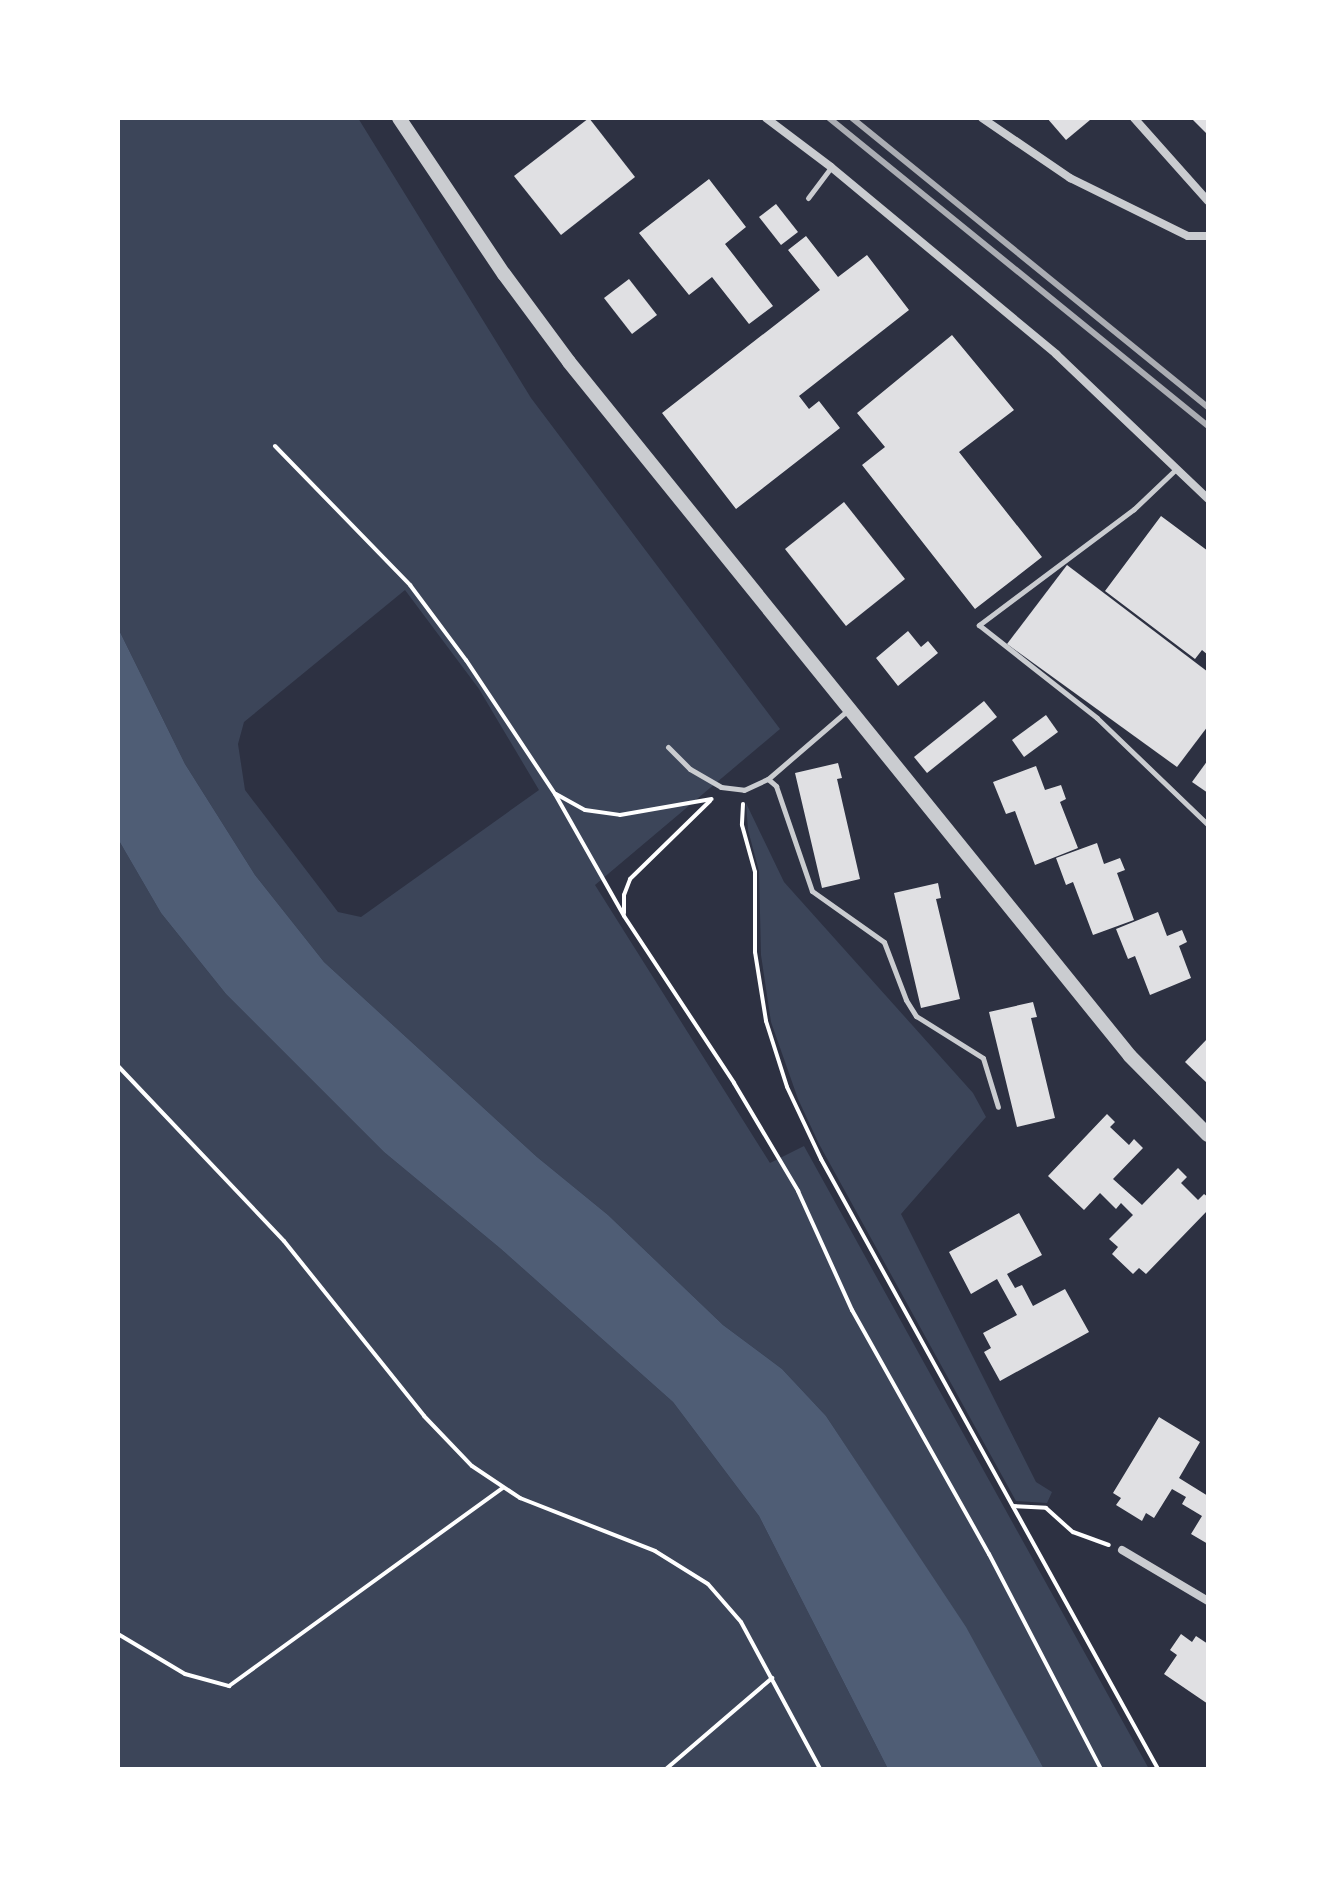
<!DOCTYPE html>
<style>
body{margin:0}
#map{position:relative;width:1326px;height:1887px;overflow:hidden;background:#2d3142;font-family:"IBM Plex Sans",sans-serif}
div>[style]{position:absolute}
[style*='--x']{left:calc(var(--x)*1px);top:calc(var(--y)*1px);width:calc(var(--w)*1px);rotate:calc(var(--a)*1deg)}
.green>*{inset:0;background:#3c4559}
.water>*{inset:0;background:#4f5d75}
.building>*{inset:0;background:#e0e0e3}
.path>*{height:4px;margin:-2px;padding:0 2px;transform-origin:2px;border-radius:2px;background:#fff}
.service>*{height:5px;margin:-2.5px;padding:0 2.5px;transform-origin:2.5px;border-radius:2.5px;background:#caccd0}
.minor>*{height:8px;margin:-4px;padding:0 4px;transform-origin:4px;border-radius:4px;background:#caccd0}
.tertiary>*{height:14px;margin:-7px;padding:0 7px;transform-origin:7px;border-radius:7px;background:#caccd0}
.rail>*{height:6px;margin:-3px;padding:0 3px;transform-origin:3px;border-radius:3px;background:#abadb3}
span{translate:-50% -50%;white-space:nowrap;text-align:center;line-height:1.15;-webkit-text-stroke:7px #fff;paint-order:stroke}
.frame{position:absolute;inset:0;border:120px solid #fff;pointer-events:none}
</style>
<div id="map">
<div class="green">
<i style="clip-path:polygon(evenodd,118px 118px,358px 118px,531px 398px,780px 729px,595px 885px,770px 1163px,804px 1146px,1149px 1769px,1044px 1769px,963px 1624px,826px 1416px,782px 1369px,723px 1325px,608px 1215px,537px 1157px,324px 962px,255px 875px,185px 764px,118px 628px,118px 118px,405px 590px,479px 689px,539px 790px,361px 917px,338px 912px,245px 790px,238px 744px,244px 722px,405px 590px)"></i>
<i style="clip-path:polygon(746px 803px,784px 882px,973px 1093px,986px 1117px,901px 1214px,1036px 1482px,1052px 1492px,1047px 1503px,1016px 1501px,819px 1144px,798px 1099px,771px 1022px,761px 955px,759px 871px,748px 830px)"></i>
<i style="clip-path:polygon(118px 839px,161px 913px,226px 994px,384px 1152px,501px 1249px,673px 1402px,759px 1516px,888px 1769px,118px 1769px)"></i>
</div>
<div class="water">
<i style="clip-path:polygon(118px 628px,185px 764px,255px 875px,324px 962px,537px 1157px,608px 1215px,723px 1325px,782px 1369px,826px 1416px,966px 1627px,1044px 1769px,888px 1769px,759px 1516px,673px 1402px,501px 1249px,384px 1152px,226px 994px,161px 913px,118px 839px)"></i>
</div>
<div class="building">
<i style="clip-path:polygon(589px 118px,635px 177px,561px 235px,514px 176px)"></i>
<i style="clip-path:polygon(1047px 118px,1089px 118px,1090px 120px,1066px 140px)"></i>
<i style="clip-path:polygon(1191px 118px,1208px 118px,1208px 133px,1207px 134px)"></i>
<i style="clip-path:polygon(709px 179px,746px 227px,725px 244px,773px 306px,749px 324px,712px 277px,689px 295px,639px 233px)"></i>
<i style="clip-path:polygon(776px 204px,798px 232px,781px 245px,759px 217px)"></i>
<i style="clip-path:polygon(806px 236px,838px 277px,867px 255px,909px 310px,799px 396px,809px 409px,819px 401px,840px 428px,736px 509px,662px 413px,820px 290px,788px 250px)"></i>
<i style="clip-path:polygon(629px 279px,657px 315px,632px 334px,604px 298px)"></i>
<i style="clip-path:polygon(952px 335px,1014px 410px,959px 452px,1042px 557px,975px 609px,862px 465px,885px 447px,857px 413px)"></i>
<i style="clip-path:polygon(844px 502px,905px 579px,846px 626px,785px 549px)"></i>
<i style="clip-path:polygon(1161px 516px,1208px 551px,1208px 655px,1202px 650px,1195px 659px,1105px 591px)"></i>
<i style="clip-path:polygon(1067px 565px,1208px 672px,1208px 726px,1177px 767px,1007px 644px)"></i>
<i style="clip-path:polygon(908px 631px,921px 647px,928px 641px,938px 653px,898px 686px,876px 658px)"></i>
<i style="clip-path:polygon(984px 701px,997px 717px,927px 773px,914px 757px)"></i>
<i style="clip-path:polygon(1046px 715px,1058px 732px,1024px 757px,1012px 740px)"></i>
<i style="clip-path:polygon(1208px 760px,1208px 793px,1192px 782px)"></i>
<i style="clip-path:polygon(838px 763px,842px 778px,837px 779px,860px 879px,822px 888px,795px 773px)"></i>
<i style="clip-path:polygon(1036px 766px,1045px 790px,1061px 785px,1066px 799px,1060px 802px,1078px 848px,1035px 865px,1015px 811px,1006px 814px,993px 782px)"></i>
<i style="clip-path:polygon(1097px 843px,1104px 864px,1120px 858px,1125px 870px,1117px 873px,1134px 920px,1093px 935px,1073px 882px,1066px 885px,1056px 858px)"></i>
<i style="clip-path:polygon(938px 883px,941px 898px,936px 899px,960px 999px,921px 1008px,894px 893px)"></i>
<i style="clip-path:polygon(1158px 912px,1167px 936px,1182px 930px,1187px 942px,1179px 946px,1191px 978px,1150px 995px,1135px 956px,1128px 959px,1116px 929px)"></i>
<i style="clip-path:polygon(1033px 1002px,1037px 1017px,1031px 1018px,1055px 1118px,1017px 1127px,989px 1012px)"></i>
<i style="clip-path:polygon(1208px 1038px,1208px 1084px,1185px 1062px)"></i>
<i style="clip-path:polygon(1107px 1114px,1115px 1122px,1110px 1127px,1129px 1145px,1134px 1139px,1143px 1148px,1113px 1179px,1142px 1205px,1178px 1168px,1187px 1177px,1181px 1183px,1198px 1200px,1204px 1194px,1208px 1197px,1208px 1210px,1146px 1274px,1139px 1268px,1133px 1274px,1112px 1254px,1118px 1247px,1109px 1239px,1133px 1215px,1121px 1203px,1116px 1209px,1100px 1193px,1084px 1210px,1048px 1176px)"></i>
<i style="clip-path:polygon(1019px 1213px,1042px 1255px,1007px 1274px,1015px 1288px,1022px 1285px,1033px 1306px,1065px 1289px,1089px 1332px,1000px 1381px,984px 1352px,991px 1348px,983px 1333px,1017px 1315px,997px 1279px,971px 1294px,949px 1252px)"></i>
<i style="clip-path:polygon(1159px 1417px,1200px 1442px,1179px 1478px,1208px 1496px,1208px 1544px,1191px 1534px,1202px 1516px,1182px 1504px,1186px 1497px,1172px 1489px,1154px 1518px,1146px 1513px,1142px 1521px,1116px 1505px,1121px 1498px,1113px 1493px)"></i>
<i style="clip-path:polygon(1181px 1634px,1192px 1642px,1196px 1636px,1208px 1644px,1208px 1704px,1164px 1674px,1177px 1655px,1170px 1650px)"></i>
</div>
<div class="path">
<i style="--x:275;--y:446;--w:194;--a:45.8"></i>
<i style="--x:410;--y:585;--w:94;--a:53.3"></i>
<i style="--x:466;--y:660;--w:161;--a:56.4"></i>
<i style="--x:555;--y:794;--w:140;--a:60.5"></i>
<i style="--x:624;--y:916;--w:200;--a:56.6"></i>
<i style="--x:734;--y:1083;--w:126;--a:59.3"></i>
<i style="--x:798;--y:1191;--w:131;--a:65.6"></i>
<i style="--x:852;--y:1310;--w:280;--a:60.7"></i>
<i style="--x:989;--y:1554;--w:242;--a:62.5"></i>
<i style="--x:556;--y:794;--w:33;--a:29"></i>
<i style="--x:585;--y:810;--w:35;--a:8"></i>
<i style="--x:620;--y:815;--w:93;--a:-9.9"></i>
<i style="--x:743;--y:804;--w:21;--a:93"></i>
<i style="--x:742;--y:825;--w:49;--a:74.5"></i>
<i style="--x:755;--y:872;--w:80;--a:90"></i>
<i style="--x:755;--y:952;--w:70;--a:80.9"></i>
<i style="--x:766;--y:1021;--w:69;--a:72.3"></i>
<i style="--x:787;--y:1087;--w:80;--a:64.7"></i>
<i style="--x:821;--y:1159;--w:697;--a:61.08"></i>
<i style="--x:624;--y:913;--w:18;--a:-90"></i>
<i style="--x:624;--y:895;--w:17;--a:-69"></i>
<i style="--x:630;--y:879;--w:112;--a:-44.3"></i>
<i style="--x:118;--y:1066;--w:241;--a:46.5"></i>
<i style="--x:284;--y:1241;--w:224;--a:51.3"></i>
<i style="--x:424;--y:1416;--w:69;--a:46.2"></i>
<i style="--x:472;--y:1466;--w:58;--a:33.7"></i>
<i style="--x:520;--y:1498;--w:145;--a:21.4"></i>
<i style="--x:655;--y:1551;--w:62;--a:31.9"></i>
<i style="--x:708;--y:1584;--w:50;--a:49"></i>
<i style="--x:741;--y:1622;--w:167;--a:61.7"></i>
<i style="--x:1013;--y:1506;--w:33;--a:3"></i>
<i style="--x:1046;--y:1508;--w:36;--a:42"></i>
<i style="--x:1073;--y:1532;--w:38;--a:20"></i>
<i style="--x:118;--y:1634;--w:78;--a:30.8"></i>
<i style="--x:185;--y:1674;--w:46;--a:15.3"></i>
<i style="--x:229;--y:1686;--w:338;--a:-35.9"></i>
<i style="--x:666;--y:1769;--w:140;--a:-40.6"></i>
</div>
<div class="service">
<i style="--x:808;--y:198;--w:39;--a:-53"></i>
<i style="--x:1175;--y:470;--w:57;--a:136.4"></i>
<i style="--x:1134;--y:509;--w:194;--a:143.2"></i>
<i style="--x:979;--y:625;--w:150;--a:38.2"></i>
<i style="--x:1097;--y:718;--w:154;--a:43.9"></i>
<i style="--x:668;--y:747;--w:31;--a:45"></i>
<i style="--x:690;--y:769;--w:36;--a:30"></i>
<i style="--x:721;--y:787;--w:23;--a:7"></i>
<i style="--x:744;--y:790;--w:26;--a:-25"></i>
<i style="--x:768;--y:779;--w:106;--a:-40.8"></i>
<i style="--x:768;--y:779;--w:11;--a:41"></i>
<i style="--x:776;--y:786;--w:111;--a:71.1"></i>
<i style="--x:812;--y:891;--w:88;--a:35.3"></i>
<i style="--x:884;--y:942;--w:62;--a:69.2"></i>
<i style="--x:906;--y:1000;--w:19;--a:58"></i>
<i style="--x:916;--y:1016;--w:79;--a:32.1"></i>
<i style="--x:983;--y:1058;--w:51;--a:73"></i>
</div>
<div class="minor">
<i style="--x:766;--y:118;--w:81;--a:37"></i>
<i style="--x:831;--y:167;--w:293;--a:39.7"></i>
<i style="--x:1056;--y:354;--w:210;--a:43.6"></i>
<i style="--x:982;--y:118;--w:107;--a:34.3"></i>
<i style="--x:1070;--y:178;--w:131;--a:26.2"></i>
<i style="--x:1188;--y:236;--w:20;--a:0"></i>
<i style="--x:1134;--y:118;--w:111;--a:48.3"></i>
<i style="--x:1122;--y:1550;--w:100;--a:30.7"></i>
</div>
<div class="tertiary">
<i style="--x:399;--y:118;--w:188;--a:56.1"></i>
<i style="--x:504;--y:274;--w:109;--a:53.5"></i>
<i style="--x:569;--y:362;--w:892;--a:51.05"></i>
<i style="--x:1130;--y:1056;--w:111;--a:45.4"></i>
</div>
<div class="rail">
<i style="--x:829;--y:118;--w:488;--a:39.1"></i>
<i style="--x:852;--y:118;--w:459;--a:39.1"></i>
</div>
<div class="frame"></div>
</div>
